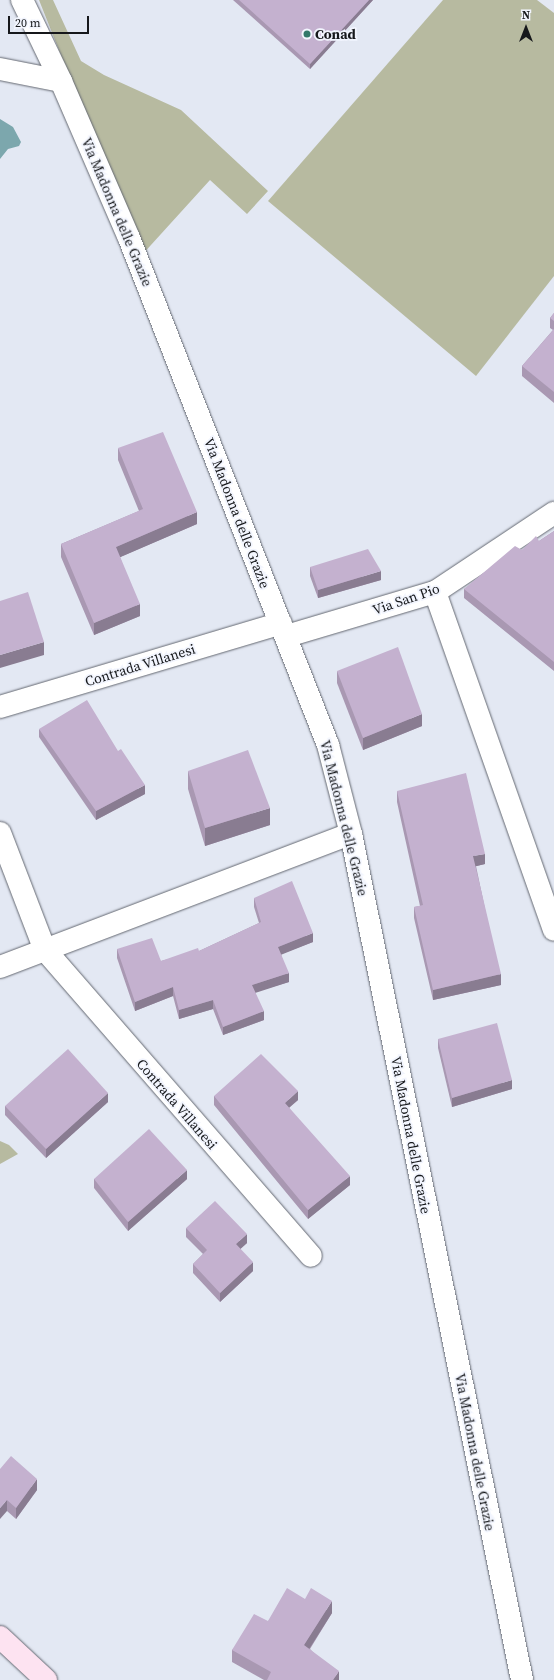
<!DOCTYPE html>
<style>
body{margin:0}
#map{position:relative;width:554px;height:1680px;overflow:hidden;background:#e3e8f3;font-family:"Source Serif 4",serif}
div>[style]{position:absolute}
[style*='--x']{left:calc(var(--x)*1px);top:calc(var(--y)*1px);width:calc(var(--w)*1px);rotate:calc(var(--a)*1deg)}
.green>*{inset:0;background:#b7baa0}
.water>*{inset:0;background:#7ca7ad}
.roads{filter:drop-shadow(0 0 1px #646871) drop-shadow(0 0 1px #646871)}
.street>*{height:22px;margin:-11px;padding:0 11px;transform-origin:11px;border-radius:11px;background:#fff}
.secondary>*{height:22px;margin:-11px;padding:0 11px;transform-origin:11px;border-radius:11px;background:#fde3f1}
.wall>*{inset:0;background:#a998b2}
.shaded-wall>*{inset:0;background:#897c91}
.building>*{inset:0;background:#c4b1cf}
.dots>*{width:11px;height:11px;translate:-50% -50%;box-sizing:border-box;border:2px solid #f2f5fe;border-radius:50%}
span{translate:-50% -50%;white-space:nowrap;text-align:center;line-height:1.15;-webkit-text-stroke:3.5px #f2f5fe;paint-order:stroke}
.poi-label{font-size:14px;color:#16181b;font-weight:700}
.left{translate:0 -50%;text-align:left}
.street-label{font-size:14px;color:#16181b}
.north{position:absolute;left:506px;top:8px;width:40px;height:40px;-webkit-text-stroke:3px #f2f5fe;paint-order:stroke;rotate:0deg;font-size:11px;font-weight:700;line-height:16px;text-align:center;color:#16181b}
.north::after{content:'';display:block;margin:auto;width:14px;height:18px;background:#16181b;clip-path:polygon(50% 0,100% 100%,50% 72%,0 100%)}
.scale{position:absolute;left:8px;top:16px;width:81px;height:18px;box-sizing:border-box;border:2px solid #16181b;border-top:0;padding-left:5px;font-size:12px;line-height:14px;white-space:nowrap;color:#16181b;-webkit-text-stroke:3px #f2f5fe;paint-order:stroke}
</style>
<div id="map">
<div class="green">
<i style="clip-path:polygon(39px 0,53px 0,81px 61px,104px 75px,181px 110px,268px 191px,247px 214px,210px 180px,141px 256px)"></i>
<i style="clip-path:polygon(443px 0,537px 0,554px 13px,554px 276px,476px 376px,268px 201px)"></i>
<i style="clip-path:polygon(0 1141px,9px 1145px,18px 1154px,0 1164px)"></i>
</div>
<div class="water">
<i style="clip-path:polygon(0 119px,13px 127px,21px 142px,19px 146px,8px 149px,0 159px)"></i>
</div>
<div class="roads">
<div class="street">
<i style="--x:22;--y:0;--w:90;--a:64.3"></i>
<i style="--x:61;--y:81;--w:171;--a:66.6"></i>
<i style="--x:129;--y:238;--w:545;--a:68.57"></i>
<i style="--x:328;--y:745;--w:92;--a:75.5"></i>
<i style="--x:351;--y:834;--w:863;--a:78.57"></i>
<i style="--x:0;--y:69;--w:62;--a:11.1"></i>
<i style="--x:435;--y:592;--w:358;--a:70.6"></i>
<i style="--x:287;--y:636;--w:154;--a:-16.6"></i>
<i style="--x:435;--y:592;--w:143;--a:-33.6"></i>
<i style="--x:0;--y:707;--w:293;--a:-16.6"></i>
<i style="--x:0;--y:833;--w:125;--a:69"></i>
<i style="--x:45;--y:950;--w:405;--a:49"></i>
<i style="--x:0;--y:967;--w:375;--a:-20.8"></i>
</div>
<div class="secondary">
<i style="--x:0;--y:1637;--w:63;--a:43.1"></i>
</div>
</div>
<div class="wall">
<i style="clip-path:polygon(233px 0,373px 0,310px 69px)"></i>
<i style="clip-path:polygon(554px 313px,554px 403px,522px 376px,522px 366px,553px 330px,550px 328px,550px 318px)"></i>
<i style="clip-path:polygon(118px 448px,197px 524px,120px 557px,140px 616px,94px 635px,61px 557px,61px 544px,139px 511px,118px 460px)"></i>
<i style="clip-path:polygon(554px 531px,554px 671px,464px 598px,464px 589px,522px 550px,539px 541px)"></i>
<i style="clip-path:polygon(310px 567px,381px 580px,318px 598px,310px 576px)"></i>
<i style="clip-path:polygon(337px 671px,422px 726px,363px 750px,337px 683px)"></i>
<i style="clip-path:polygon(39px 729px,145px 794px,96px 820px,39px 737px)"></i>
<i style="clip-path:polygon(188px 771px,270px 825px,205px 846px,188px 789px)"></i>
<i style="clip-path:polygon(397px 791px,485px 864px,476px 866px,501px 985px,433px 1000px,414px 918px,414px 907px,420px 906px,397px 802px)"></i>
<i style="clip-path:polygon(254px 898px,313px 942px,281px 954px,289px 982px,255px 992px,264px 1020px,223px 1035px,213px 1009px,179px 1019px,173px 996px,135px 1011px,117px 958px,117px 949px,161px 961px,199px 951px,259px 923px,254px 907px)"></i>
<i style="clip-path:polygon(438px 1039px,512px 1089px,452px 1107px,438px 1048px)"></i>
<i style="clip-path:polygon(214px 1096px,298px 1100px,289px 1108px,350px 1185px,308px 1219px,214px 1105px)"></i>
<i style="clip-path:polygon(108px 1102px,46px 1158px,5px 1115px,5px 1106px)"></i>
<i style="clip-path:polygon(94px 1179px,187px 1179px,128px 1231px,94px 1188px)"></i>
<i style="clip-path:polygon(186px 1228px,247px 1243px,240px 1249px,253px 1271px,220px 1302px,193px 1273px,193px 1264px,203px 1254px,186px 1237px)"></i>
<i style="clip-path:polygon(0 1469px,37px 1490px,16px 1519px,7px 1511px)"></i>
<i style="clip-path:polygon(305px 1599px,332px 1613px,310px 1649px,339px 1680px,264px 1680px,232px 1662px,232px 1650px,268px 1621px)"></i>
</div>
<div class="shaded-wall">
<i style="clip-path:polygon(369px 0,373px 0,310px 69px,310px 64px)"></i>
<i style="clip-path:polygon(197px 512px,197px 524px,116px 559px,116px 547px)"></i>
<i style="clip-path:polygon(381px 571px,381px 580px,318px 598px,318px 590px)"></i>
<i style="clip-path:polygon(140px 604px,140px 616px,94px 635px,94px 623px)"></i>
<i style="clip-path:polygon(44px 642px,44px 655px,0 668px,0 655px)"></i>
<i style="clip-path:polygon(422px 714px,422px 726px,363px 750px,363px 738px)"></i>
<i style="clip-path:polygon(145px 785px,145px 794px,96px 820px,96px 811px)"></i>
<i style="clip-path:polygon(270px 808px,270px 825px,205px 846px,205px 828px)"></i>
<i style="clip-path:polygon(485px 854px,485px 864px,473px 867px,473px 856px)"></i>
<i style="clip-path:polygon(313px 933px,313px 942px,278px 956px,278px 947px)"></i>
<i style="clip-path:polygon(289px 973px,289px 982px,252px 994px,252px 985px)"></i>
<i style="clip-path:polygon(501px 974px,501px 985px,433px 1000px,433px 990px)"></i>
<i style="clip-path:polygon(173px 987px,173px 996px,135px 1011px,135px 1002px)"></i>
<i style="clip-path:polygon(213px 1000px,213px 1009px,179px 1019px,179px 1010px)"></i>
<i style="clip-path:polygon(264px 1011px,264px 1020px,223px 1035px,223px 1027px)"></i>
<i style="clip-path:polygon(512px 1080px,512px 1089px,452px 1107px,452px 1098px)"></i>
<i style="clip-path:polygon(298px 1091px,298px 1100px,285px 1111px,285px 1103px)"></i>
<i style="clip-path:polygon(108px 1093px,108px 1102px,46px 1158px,46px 1149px)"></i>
<i style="clip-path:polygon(187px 1170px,187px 1179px,128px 1231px,128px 1222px)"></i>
<i style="clip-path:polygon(350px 1176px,350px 1185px,308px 1219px,308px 1210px)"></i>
<i style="clip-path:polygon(247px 1234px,247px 1243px,236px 1253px,236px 1244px)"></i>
<i style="clip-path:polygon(253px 1262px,253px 1271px,220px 1302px,220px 1293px)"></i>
<i style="clip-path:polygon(37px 1479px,37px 1490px,16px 1519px,16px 1508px)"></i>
<i style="clip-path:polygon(7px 1500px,7px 1511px,0 1519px,0 1508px)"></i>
<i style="clip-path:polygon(332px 1601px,332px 1613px,304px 1657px,304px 1645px)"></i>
<i style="clip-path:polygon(339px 1671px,339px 1680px,333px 1680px)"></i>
</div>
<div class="building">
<i style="clip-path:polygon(239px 0,369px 0,310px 64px)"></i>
<i style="clip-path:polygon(554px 313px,554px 321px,550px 318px)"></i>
<i style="clip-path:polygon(554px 329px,554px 392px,522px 366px)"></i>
<i style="clip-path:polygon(163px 432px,197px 512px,116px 547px,140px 604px,94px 623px,61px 544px,143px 509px,118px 448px)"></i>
<i style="clip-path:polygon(554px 531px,554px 662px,464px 589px,515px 546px,522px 550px,536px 536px,539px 541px)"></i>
<i style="clip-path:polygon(368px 549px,381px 571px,318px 590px,310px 567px)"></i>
<i style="clip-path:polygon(28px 592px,44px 642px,0 655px,0 601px)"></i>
<i style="clip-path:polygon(398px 647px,422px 714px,363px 738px,337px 671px)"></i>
<i style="clip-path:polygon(87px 700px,118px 751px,121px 749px,145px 785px,96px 811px,39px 729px)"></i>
<i style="clip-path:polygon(248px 750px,270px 808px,205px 828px,188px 771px)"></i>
<i style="clip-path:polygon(466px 773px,485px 854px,473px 856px,501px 974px,433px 990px,414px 907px,423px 905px,397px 791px)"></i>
<i style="clip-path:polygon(292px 881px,313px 933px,278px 947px,289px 973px,252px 985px,264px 1011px,223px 1027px,213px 1000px,179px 1010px,173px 987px,135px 1002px,117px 949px,152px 938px,161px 961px,198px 948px,199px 951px,261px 922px,254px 898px)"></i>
<i style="clip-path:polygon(497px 1023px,512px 1080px,452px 1098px,438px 1039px)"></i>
<i style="clip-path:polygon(68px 1049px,108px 1093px,46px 1149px,5px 1106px)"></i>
<i style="clip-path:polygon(261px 1054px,298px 1091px,285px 1103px,350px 1176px,308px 1210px,214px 1096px)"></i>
<i style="clip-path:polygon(149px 1129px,187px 1170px,128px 1222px,94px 1179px)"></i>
<i style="clip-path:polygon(215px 1201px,247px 1234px,236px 1244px,253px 1262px,220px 1293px,193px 1264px,207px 1250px,186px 1228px)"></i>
<i style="clip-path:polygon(11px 1456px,37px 1479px,16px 1508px,7px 1500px,0 1508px,0 1469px)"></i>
<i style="clip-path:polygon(287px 1588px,305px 1599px,311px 1588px,332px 1601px,304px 1645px,339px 1671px,333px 1680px,267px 1680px,271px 1672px,232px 1650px,254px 1614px,268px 1621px)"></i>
</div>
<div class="dots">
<i style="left:307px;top:34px;background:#33786b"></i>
</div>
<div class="poi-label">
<span class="left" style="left:315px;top:34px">Conad</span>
</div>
<div class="street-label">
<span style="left:117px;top:212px;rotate:67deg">Via Madonna delle Grazie</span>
<span style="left:237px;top:513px;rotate:69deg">Via Madonna delle Grazie</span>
<span style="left:406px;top:599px;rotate:-19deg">Via San Pio</span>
<span style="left:140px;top:665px;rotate:-17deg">Contrada Villanesi</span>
<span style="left:344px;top:818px;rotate:76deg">Via Madonna delle Grazie</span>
<span style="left:177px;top:1104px;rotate:49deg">Contrada Villanesi</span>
<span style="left:411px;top:1135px;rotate:79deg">Via Madonna delle Grazie</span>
<span style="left:475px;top:1452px;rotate:79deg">Via Madonna delle Grazie</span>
</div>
<div class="north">N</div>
<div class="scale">20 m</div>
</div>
